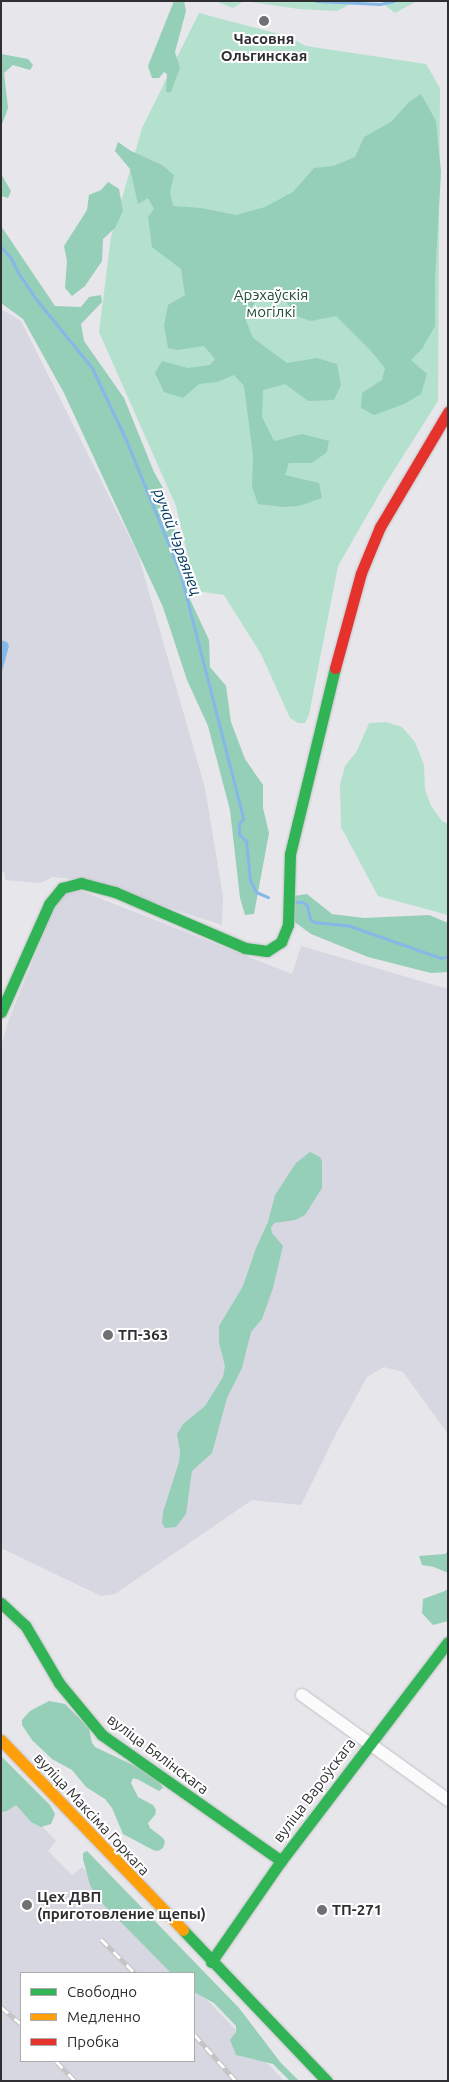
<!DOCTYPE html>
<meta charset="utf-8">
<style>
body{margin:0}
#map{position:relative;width:449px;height:2082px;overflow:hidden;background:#e6e6eb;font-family:Ubuntu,sans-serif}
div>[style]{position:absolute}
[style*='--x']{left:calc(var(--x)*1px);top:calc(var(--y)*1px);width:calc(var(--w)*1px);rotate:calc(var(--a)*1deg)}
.built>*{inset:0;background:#d7d7e1}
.green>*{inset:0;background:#b4e1cd}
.forest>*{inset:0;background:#95cfb7}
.water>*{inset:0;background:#85b8e8}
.stream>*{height:3px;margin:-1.5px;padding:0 1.5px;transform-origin:1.5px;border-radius:1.5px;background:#85b8e8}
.roads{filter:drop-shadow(0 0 1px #c2c2c5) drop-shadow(0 0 1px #c2c2c5)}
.street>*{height:12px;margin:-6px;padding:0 6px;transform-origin:6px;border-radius:6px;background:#fbfbfc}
.fast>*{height:11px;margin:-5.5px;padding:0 5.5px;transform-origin:5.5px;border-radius:5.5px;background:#30b455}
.slow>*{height:11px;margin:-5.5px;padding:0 5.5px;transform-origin:5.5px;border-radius:5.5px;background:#ff9f0a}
.jam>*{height:11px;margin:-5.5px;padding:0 5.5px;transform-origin:5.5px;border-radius:5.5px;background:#e5322d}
.rail>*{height:5px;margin-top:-2.5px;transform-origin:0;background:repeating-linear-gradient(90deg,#fff 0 9px,#c4c4c5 0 18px);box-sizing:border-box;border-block:1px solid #c4c4c5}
.dots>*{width:14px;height:14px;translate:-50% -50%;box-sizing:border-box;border:2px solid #fff;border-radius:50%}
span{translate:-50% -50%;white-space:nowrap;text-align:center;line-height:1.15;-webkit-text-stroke:4px #fff;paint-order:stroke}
.poi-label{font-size:15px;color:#303033;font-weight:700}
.left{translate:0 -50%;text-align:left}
.park-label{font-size:15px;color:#204c37}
.street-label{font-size:15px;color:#303033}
.water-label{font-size:16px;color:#003b65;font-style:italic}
.frame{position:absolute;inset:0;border:2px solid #303033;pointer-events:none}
.legend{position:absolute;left:20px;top:1972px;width:175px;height:90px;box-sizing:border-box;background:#fff;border:1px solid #acacad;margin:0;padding:6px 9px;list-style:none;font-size:15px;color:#303033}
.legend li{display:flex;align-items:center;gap:10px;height:25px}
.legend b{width:25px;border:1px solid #acacad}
</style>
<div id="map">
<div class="built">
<i style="clip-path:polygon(1px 309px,21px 321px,138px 554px,205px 788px,223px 896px,222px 925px,83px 880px,52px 877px,41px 883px,5px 880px,5px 873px,1px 872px)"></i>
<i style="clip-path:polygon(74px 888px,292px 974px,301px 946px,448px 989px,448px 1434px,403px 1372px,384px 1367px,367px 1377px,337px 1432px,301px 1505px,252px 1500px,115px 1594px,101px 1596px,1px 1548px,1px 1046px,9px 1019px,61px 892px)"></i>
<i style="clip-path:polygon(1px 1783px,56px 1841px,48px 1851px,72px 1875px,82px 1867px,182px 1973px,21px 1973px,21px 2061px,194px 2061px,194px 1986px,284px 2081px,1px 2081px)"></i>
</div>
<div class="green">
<i style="clip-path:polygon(215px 1px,348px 1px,347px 6px,337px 11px,299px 9px,244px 1px,233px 8px)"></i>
<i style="clip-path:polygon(385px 1px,417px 1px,395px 13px,386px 6px)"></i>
<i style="clip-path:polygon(199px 13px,287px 36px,306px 46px,426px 64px,440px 88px,438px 401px,384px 486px,338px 566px,309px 715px,305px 723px,298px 723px,290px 718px,261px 654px,224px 595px,196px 591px,176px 506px,99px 332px,111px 237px,142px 128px)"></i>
<i style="clip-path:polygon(386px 722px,402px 727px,415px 742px,424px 765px,425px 789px,431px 806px,442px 821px,448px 824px,448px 915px,378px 896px,341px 827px,340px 785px,345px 766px,357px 751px,369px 723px)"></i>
</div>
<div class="forest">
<i style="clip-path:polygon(174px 1px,184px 1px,186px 11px,175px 52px,180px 68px,171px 92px,166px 92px,167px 74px,164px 72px,159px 78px,152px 78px,148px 66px)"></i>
<i style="clip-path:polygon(1px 54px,28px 59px,33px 65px,30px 70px,13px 65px,4px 73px,8px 108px,1px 127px)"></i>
<i style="clip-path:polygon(421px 94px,436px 121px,441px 172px,435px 279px,435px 326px,422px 349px,411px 360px,427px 374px,421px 394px,404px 404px,374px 415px,361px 408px,362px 393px,382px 380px,385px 368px,371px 351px,336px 316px,311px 321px,296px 316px,281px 294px,259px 296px,245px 318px,253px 338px,287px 363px,317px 358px,337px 364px,341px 385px,334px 400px,308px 401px,285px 384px,263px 390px,262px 417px,274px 441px,302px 434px,329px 441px,327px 452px,312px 463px,289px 463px,285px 475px,319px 483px,322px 498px,299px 506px,283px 507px,258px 504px,252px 487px,253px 456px,244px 386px,234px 375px,217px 382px,199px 384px,183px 398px,164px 392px,155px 373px,162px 361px,188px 368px,210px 365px,215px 359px,204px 346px,178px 350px,168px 348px,164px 325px,168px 305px,185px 295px,181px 269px,152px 247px,148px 217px,154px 209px,148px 198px,138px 204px,130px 169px,115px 151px,118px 142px,131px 151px,162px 165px,174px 175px,170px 192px,173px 206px,201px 208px,236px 215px,265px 207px,293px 192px,314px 168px,333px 166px,355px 157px,364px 137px,391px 122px,409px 102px)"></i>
<i style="clip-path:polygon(1px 174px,11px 191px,8px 198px,1px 196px)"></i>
<i style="clip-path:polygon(108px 182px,119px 189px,123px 211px,115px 228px,103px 239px,102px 261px,85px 286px,72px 296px,65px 288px,67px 261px,64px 246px,87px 210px,89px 195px,101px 190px)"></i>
<i style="clip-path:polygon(1px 226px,55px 306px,81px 307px,89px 297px,101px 295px,102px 302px,81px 324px,84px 341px,124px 398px,154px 472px,163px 488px,171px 512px,188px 595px,209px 640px,210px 667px,226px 686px,231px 722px,245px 759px,263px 785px,263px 808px,269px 833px,254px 914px,245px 915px,240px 898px,230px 810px,208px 726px,187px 680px,163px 607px,64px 393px,23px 319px,1px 303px)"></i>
<i style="clip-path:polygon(307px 894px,332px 914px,364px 918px,429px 915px,448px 923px,448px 972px,431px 973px,368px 957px,311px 934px,289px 918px,294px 896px)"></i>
<i style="clip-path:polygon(310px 1152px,320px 1157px,322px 1161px,322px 1188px,305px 1215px,295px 1220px,274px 1223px,271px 1228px,272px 1233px,283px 1246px,273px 1288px,262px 1319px,251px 1332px,242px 1368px,227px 1398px,212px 1453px,192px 1471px,186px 1514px,176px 1527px,165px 1528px,162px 1523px,163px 1512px,179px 1462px,180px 1451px,177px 1434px,183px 1424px,205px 1406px,223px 1377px,225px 1366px,219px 1343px,219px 1326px,243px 1286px,256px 1248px,268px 1222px,275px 1195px,296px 1163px)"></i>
<i style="clip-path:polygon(448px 1551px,448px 1573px,434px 1567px,422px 1565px,419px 1556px,445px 1554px)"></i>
<i style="clip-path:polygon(448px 1588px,448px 1621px,433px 1625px,422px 1613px,423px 1599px,445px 1591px)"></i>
<i style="clip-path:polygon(49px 1701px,65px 1704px,89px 1728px,92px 1743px,95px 1747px,156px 1776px,163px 1788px,159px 1791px,139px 1780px,133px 1778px,131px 1783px,138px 1797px,153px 1805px,156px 1810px,155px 1815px,148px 1823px,150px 1828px,163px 1838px,165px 1842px,163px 1848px,158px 1851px,153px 1850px,123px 1834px,112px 1808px,105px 1799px,86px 1787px,72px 1770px,52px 1759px,32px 1740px,22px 1725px,22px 1720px,30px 1711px)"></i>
<i style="clip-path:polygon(1px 1756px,50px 1805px,55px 1814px,51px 1824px,41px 1827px,31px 1822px,16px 1805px,7px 1811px,1px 1812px)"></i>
<i style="clip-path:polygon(87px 1851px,239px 2008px,281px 2063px,299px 2081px,290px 2081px,273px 2064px,236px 2055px,230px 2040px,236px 2032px,236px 2026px,214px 2003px,194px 1992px,194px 1973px,171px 1973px,98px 1899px,90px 1885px,83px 1859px,83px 1853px)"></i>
</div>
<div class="water">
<i style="clip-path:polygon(1px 640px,7px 642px,9px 646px,1px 675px)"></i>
</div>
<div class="stream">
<i style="--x:316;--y:1;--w:64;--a:2.7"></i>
<i style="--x:380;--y:4;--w:14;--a:-12"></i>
<i style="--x:1;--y:247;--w:15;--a:48"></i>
<i style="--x:11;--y:258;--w:14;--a:65"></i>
<i style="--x:17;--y:271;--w:32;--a:56"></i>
<i style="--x:35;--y:298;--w:90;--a:50.8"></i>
<i style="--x:92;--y:368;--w:80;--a:64.7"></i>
<i style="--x:126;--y:440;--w:143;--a:67.8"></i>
<i style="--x:180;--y:572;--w:254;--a:75.6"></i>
<i style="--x:243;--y:818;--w:7;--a:124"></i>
<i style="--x:239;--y:824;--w:10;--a:90"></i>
<i style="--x:239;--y:834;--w:10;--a:45"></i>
<i style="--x:246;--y:841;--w:39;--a:84"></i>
<i style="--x:250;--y:880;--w:13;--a:63"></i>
<i style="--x:256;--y:892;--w:13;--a:23"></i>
<i style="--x:295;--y:902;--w:7;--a:0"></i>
<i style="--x:302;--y:902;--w:6;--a:31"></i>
<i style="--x:307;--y:905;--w:14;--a:78"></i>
<i style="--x:310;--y:919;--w:5;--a:37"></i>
<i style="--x:314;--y:922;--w:36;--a:6"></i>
<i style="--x:350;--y:926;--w:96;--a:19.4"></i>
<i style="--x:441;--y:958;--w:7;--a:-16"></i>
</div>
<div class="roads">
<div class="street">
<i style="--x:302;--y:1695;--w:180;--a:35.7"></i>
</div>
<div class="fast">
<i style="--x:1;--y:1012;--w:118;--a:-66"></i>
<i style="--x:49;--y:904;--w:21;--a:-51"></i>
<i style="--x:62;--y:888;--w:20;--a:-15"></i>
<i style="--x:81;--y:883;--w:35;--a:15"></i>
<i style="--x:115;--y:892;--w:142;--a:23.3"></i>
<i style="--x:245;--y:948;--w:22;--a:8"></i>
<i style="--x:267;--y:951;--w:17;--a:-33"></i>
<i style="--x:281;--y:942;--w:18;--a:-68"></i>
<i style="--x:288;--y:925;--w:71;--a:-88.4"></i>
<i style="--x:290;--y:854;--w:191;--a:-76.4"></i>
<i style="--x:1;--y:1603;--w:33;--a:43"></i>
<i style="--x:25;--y:1625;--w:67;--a:59.6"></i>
<i style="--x:59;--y:1683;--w:67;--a:50.4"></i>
<i style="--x:102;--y:1735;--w:219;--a:35.1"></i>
<i style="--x:183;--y:1930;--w:209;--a:46.4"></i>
<i style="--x:211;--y:1962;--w:123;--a:-55.3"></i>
<i style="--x:281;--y:1861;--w:275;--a:-52.7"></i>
</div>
<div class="slow">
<i style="--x:1;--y:1740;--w:263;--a:46.2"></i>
</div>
<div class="jam">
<i style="--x:335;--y:668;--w:98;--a:-74.7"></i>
<i style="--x:361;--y:573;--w:50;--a:-67.6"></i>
<i style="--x:380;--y:527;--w:134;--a:-59.4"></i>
</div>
</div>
<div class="rail">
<i style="--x:101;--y:1939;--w:48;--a:45"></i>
<i style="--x:1;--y:2007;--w:26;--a:40"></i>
<i style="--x:194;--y:2034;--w:63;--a:48.2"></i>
<i style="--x:56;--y:2061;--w:28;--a:46"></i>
</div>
<div class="dots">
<i style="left:264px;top:21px;background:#707073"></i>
<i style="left:108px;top:1335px;background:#707073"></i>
<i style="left:27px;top:1905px;background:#707073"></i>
<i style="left:322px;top:1910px;background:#707073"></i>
</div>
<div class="poi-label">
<span style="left:264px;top:47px">Часовня<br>Ольгинская</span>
<span class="left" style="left:118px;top:1335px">ТП-363</span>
<span class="left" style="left:37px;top:1905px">Цех ДВП<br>(приготовление щепы)</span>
<span class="left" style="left:332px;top:1910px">ТП-271</span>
</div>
<div class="park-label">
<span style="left:271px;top:303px">Арэхаўскія<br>могілкі</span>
</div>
<div class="street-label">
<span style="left:158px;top:1754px;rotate:37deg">вуліца Бялінскага</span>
<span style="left:314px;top:1790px;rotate:-53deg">вуліца Вароўскага</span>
<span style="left:92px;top:1814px;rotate:47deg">вуліца Максіма Горкага</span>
</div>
<div class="water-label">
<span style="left:178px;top:542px;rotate:70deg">ручай Чэрвянец</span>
</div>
<div class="frame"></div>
<ul class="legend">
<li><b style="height:6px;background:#30b455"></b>Свободно</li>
<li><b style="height:6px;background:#ff9f0a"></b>Медленно</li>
<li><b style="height:6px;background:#e5322d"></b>Пробка</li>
</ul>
</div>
